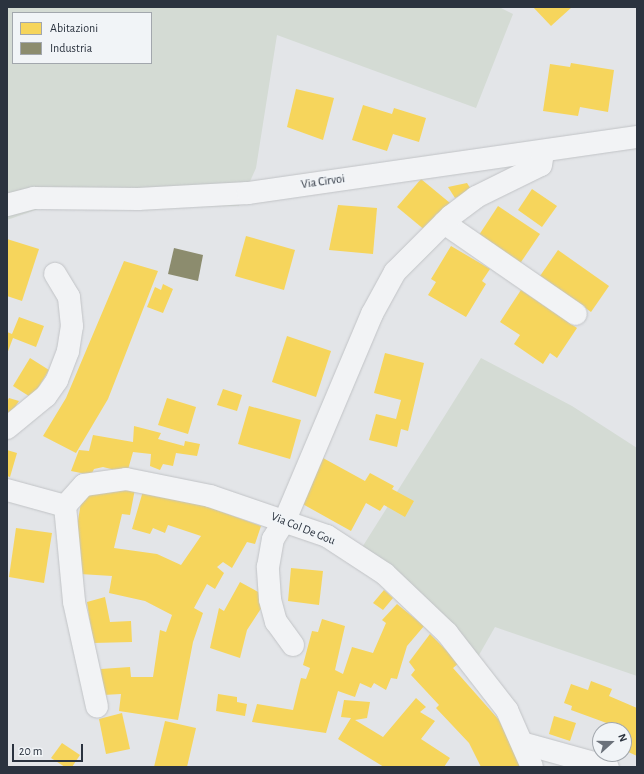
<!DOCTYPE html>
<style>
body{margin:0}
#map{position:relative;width:644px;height:774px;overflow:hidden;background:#e3e5e8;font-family:"Alegreya Sans",sans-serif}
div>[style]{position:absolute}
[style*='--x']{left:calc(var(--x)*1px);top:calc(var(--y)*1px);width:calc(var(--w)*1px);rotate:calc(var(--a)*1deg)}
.green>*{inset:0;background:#d4dbd4}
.homes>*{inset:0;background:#f6d55c}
.industry>*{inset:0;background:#8c8c6e}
.roads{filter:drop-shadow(0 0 1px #c1c3c6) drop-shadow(0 0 1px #c1c3c6)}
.minor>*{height:22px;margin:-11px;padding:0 11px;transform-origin:11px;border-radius:11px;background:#f2f3f5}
span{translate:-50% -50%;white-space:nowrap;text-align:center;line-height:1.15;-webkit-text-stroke:4px #f1f4f7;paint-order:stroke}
.street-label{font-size:12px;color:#2b333f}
.frame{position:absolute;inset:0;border:8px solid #2b333f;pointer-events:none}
.legend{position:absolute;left:12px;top:12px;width:140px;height:52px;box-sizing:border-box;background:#f1f4f7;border:1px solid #a2a7ad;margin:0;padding:5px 7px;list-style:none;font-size:12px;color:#2b333f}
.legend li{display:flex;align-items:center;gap:8px;height:20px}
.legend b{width:20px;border:1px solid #a2a7ad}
.north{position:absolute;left:592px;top:722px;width:40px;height:40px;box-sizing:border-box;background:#f1f4f7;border:1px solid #a2a7ad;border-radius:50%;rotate:69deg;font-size:11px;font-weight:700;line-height:16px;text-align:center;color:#2b333f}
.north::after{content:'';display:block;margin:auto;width:14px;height:18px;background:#6b717a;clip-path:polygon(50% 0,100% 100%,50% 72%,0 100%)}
.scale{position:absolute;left:12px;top:744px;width:71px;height:18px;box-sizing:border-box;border:2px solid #2b333f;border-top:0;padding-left:5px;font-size:12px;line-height:14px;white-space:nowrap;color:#2b333f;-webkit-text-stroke:3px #f1f4f7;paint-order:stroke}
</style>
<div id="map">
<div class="green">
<i style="clip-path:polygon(evenodd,7px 7px,499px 7px,513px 14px,476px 108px,277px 35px,256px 168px,239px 206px,41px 208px,7px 220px,7px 7px,13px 13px,151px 13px,151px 63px,13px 63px,13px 13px)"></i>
<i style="clip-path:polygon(481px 358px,572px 406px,637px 448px,637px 676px,495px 627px,471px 669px,356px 557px)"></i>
</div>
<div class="homes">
<i style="clip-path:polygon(533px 7px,572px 7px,551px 26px)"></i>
<i style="clip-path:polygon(571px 63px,614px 70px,608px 112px,580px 107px,578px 116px,543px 111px,550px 64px,570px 67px)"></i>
<i style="clip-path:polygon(296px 89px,334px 98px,323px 140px,287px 127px)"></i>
<i style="clip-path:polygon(363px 105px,392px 114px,394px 108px,426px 118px,419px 142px,393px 134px,387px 151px,352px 140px)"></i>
<i style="clip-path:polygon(421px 179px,450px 203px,426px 231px,397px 207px)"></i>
<i style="clip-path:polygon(467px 183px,472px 191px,455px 198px,448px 187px)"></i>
<i style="clip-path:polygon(532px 189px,557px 206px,542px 227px,518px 210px)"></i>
<i style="clip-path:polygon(338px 205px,377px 208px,373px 254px,329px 250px)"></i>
<i style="clip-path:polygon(498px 206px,540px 234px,519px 265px,477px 238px)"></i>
<i style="clip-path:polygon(246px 236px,295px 250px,284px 290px,235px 276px)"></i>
<i style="clip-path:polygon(7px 239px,39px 249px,22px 301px,7px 296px)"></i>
<i style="clip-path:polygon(451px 246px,490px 269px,482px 281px,486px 284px,466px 317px,428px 295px,436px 282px,431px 279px)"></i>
<i style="clip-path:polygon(558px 250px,609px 286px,591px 312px,540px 276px)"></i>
<i style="clip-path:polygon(124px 261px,158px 271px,108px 399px,76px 453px,43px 436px,66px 398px)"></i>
<i style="clip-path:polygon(163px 284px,173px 289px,163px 313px,147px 307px,155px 287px,161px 290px)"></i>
<i style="clip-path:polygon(521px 290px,577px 328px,557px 358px,550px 353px,543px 364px,514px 344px,520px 335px,500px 322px)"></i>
<i style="clip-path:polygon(19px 317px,44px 326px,36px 347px,13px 338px,7px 354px,7px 332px,12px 334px)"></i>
<i style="clip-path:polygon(287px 336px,331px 351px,316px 397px,272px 382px)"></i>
<i style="clip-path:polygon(385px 353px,424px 363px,408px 431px,401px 429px,397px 447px,369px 440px,376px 414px,396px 419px,401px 400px,374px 393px)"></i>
<i style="clip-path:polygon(30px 358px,49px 370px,32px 398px,13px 386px)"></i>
<i style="clip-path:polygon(223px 389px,242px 395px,237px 411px,217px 405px)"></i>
<i style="clip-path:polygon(9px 398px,19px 401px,7px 419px,7px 402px)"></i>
<i style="clip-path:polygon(167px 398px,196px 407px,188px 434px,158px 425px)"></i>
<i style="clip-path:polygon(249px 406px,301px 420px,290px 459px,238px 444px)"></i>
<i style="clip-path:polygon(134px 426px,161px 433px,158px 439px,184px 446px,185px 441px,200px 444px,197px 456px,176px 453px,173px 466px,163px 464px,160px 470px,150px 466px,151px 454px,133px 452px,127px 473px,103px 467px,94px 469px,91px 475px,71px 471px,79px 450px,89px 451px,93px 435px,133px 442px)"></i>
<i style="clip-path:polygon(7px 450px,17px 453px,10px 477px,7px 476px)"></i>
<i style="clip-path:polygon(323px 458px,365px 481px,370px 473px,394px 486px,392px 489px,414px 501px,405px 517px,384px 505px,380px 511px,366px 503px,351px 531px,299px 502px)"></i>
<i style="clip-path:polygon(135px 489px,130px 515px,122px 514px,114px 548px,157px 554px,181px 565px,201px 536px,168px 525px,165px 533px,153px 528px,150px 534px,132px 529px,143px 491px,189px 500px,261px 526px,255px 544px,247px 542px,232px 568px,223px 562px,217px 567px,224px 573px,215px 589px,207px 584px,194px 608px,203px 613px,193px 642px,178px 720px,119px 711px,121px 694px,103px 695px,101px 669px,130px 667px,131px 677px,153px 677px,160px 630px,166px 632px,172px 615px,145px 601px,109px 593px,112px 576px,80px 574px,75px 539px,83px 490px)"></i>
<i style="clip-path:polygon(16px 528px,52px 533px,44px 583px,9px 577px)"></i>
<i style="clip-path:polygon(291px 568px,323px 571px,319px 605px,288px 601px)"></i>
<i style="clip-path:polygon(240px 582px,260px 593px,264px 604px,247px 630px,240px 658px,210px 648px,219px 608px,224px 611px)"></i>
<i style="clip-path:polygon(384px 590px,393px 598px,383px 610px,373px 603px)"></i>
<i style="clip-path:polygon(105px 597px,110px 622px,131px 621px,132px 642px,93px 643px,87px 602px)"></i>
<i style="clip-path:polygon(397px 604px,424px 626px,407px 646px,397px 679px,391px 678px,386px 690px,374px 683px,371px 688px,360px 683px,355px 697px,338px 691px,326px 733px,252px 722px,257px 704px,293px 710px,301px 678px,306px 679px,310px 668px,303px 665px,312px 631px,318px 632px,322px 619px,345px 626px,335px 670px,343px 674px,352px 647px,373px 653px,386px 623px,382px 620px)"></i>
<i style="clip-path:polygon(430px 634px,459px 663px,453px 668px,499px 720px,521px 767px,481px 767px,469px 743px,436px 708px,439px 705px,411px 675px,415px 670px,409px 662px)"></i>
<i style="clip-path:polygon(591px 681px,612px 689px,609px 696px,637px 708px,637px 756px,624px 750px,623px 729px,571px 710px,572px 706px,564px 703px,571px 684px,588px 690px)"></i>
<i style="clip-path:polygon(218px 694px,237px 697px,237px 702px,247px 704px,245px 716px,216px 711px)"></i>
<i style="clip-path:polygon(416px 698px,426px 707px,420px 712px,435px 721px,421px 739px,450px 758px,444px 767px,384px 767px,338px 739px,351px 718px,341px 717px,344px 700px,370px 702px,367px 718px,355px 720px,383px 737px)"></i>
<i style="clip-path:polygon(122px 713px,130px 749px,106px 754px,99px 719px)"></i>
<i style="clip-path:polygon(554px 716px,576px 723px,570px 741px,549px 734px)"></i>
<i style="clip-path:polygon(165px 721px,196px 728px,187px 767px,154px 767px)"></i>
<i style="clip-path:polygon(62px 743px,80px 755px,72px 767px,65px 767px,51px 758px)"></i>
</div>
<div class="industry">
<i style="clip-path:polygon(174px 248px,203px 255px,198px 281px,168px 274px)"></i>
</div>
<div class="roads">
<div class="minor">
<i style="--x:7;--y:205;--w:28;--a:-15"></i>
<i style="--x:34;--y:198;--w:104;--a:0.6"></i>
<i style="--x:138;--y:199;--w:110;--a:-3.1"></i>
<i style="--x:248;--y:193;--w:393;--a:-8.2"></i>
<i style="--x:444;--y:223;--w:160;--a:34.6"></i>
<i style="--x:7;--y:428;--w:50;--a:-39.4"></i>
<i style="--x:46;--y:396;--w:19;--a:-55"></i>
<i style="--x:57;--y:380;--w:31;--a:-69"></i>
<i style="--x:68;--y:351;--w:25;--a:-81"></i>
<i style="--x:72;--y:326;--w:29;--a:-96"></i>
<i style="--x:69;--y:297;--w:27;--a:-121"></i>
<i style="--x:7;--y:490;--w:60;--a:15.4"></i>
<i style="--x:65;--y:506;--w:28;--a:-48"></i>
<i style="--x:84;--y:485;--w:42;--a:-8.1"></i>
<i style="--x:126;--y:479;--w:86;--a:11.4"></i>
<i style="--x:210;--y:496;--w:124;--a:18.9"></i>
<i style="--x:327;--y:536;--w:69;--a:33.2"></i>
<i style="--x:385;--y:574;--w:86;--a:43.6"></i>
<i style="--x:447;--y:633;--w:98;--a:52.1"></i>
<i style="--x:507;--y:710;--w:62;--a:66.3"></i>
<i style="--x:65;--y:506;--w:96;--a:84.6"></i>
<i style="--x:74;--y:602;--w:107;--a:77.6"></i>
<i style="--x:293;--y:645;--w:29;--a:-126"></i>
<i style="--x:276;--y:622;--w:24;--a:-105"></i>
<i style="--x:270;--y:599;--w:32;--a:-94"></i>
<i style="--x:268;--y:567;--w:28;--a:-80"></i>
<i style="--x:273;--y:539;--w:22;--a:-58"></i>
<i style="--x:285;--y:520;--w:224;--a:-67.1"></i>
<i style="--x:372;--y:314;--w:48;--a:-61.3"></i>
<i style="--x:395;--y:272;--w:79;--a:-45"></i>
<i style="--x:451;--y:216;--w:31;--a:-37"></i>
<i style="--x:476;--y:197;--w:72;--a:-26.2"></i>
<i style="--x:541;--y:165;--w:13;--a:-81"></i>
<i style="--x:522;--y:743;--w:89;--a:15.6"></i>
</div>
</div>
<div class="street-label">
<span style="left:323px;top:182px;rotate:-8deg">Via Cirvoi</span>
<span style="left:303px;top:529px;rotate:22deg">Via Col De Gou</span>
</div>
<div class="frame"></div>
<ul class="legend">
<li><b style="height:11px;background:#f6d55c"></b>Abitazioni</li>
<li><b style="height:11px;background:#8c8c6e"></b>Industria</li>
</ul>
<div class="north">N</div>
<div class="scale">20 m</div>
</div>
